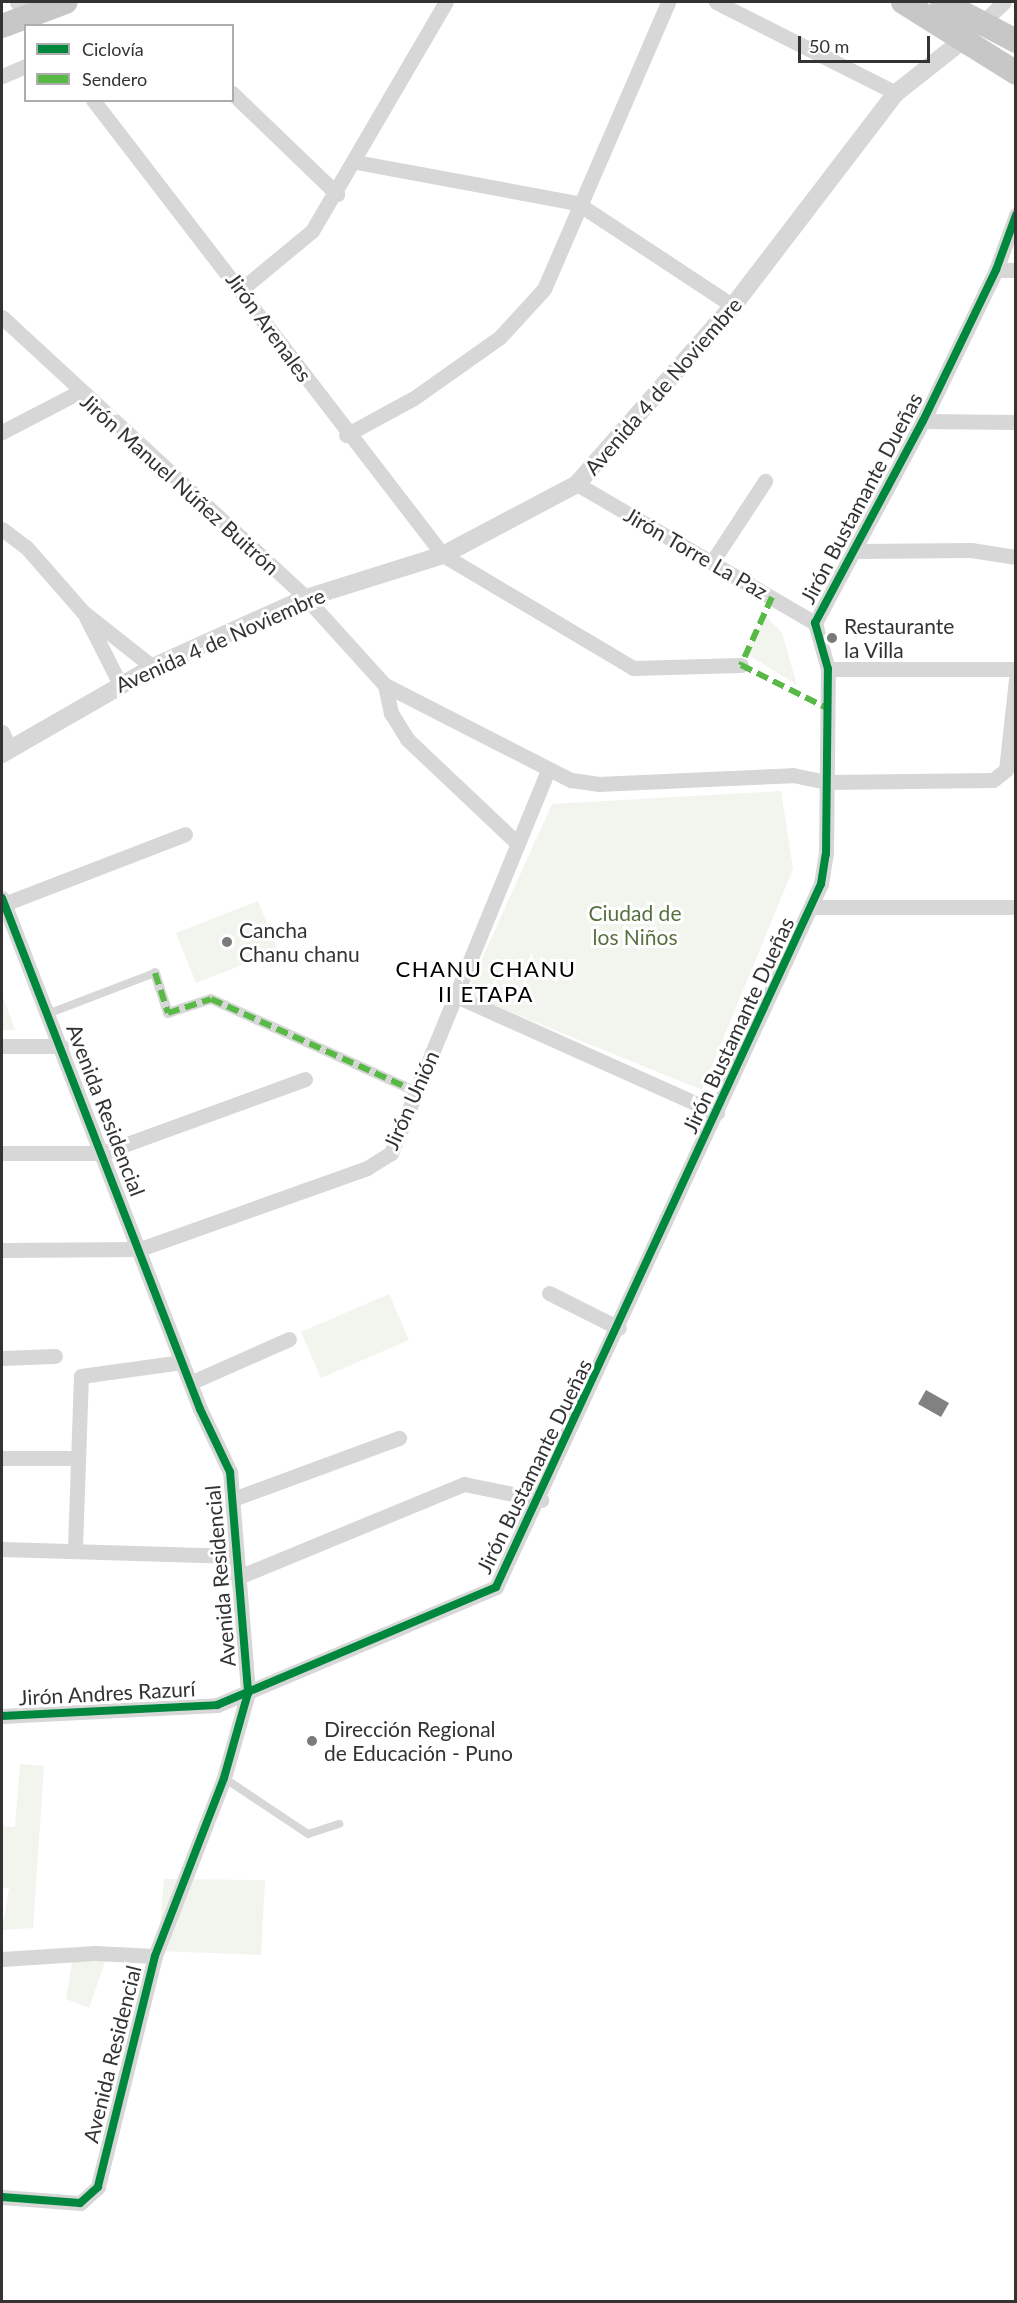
<!DOCTYPE html>
<meta charset="utf-8">
<style>
body{margin:0}
#map{position:relative;width:1017px;height:2303px;overflow:hidden;background:#fff;font-family:Lato,sans-serif}
div>[style]{position:absolute}
[style*='--x']{left:calc(var(--x)*1px);top:calc(var(--y)*1px);width:calc(var(--w)*1px);rotate:calc(var(--a)*1deg)}
.green>*{inset:0;background:#f1f5ed}
.building>*{inset:0;background:#818181}
.service>*{height:8px;margin:-4px;padding:0 4px;transform-origin:4px;border-radius:4px;background:#d7d7d7}
.pedestrian>*{height:10px;margin:-5px;padding:0 5px;transform-origin:5px;border-radius:5px;background:#d7d7d7}
.minor>*{height:15px;margin:-7.5px;padding:0 7.5px;transform-origin:7.5px;border-radius:7.5px;background:#d7d7d7}
.tertiary>*{height:18px;margin:-9px;padding:0 9px;transform-origin:9px;border-radius:9px;background:#d7d7d7}
.trunk>*{height:24px;margin:-12px;padding:0 12px;transform-origin:12px;border-radius:12px;background:#c7c7c7}
.quiet>*{height:6px;margin-top:-3px;transform-origin:0;background:repeating-linear-gradient(90deg,#58b947 0 12px,transparent 0 18px)}
.cycleway>*{height:8px;margin:-4px;padding:0 4px;transform-origin:4px;border-radius:4px;background:#00873e}
.dots>*{width:16px;height:16px;translate:-50% -50%;box-sizing:border-box;border:3px solid #fff;border-radius:50%}
span{translate:-50% -50%;white-space:nowrap;text-align:center;line-height:1.15;-webkit-text-stroke:6px #fff;paint-order:stroke}
.street-label{font-size:21px;color:#333}
.poi-label{font-size:21px;color:#333}
.left{translate:0 -50%;text-align:left}
.park-label{font-size:21px;color:#56703f}
.neighbourhood-label{font-size:22px;color:#000;letter-spacing:1.5px}
.frame{position:absolute;inset:0;border:3px solid #333;pointer-events:none}
.legend{position:absolute;left:24px;top:24px;width:210px;height:78px;box-sizing:border-box;background:#fff;border:2px solid #adadad;margin:0;padding:8px 10px;list-style:none;font-size:18px;color:#333}
.legend li{display:flex;align-items:center;gap:12px;height:30px}
.legend b{width:30px;border:2px solid #adadad}
.scale{position:absolute;left:798px;top:36px;width:132px;height:27px;box-sizing:border-box;border:3px solid #333;border-top:0;padding-left:8px;font-size:18px;line-height:21px;white-space:nowrap;color:#333;-webkit-text-stroke:4px #fff;paint-order:stroke}
</style>
<div id="map">
<div class="green">
<i style="clip-path:polygon(766px 616px,782px 633px,797px 685px,744px 652px)"></i>
<i style="clip-path:polygon(781px 791px,793px 869px,702px 1090px,466px 994px,552px 804px)"></i>
<i style="clip-path:polygon(258px 901px,278px 951px,196px 983px,176px 933px)"></i>
<i style="clip-path:polygon(2px 994px,15px 1030px,2px 1030px)"></i>
<i style="clip-path:polygon(389px 1294px,409px 1340px,321px 1378px,301px 1332px)"></i>
<i style="clip-path:polygon(20px 1764px,44px 1766px,33px 1928px,2px 1930px,9px 1888px,2px 1888px,2px 1826px,15px 1827px)"></i>
<i style="clip-path:polygon(164px 1879px,265px 1880px,261px 1955px,158px 1951px)"></i>
<i style="clip-path:polygon(74px 1950px,109px 1950px,89px 2008px,66px 1999px)"></i>
</div>
<div class="building">
<i style="clip-path:polygon(926px 1390px,949px 1403px,941px 1417px,918px 1404px)"></i>
</div>
<div class="service">
<i style="--x:50;--y:1013;--w:112;--a:-20.9"></i>
<i style="--x:224;--y:1778;--w:101;--a:33.7"></i>
<i style="--x:308;--y:1834;--w:33;--a:-18"></i>
</div>
<div class="pedestrian">
<i style="--x:155;--y:973;--w:42;--a:72"></i>
<i style="--x:168;--y:1013;--w:45;--a:-18"></i>
<i style="--x:211;--y:999;--w:226;--a:24.3"></i>
</div>
<div class="minor">
<i style="--x:17;--y:2;--w:24;--a:54"></i>
<i style="--x:716;--y:2;--w:202;--a:26.8"></i>
<i style="--x:980;--y:25;--w:33;--a:-44"></i>
<i style="--x:2;--y:76;--w:26;--a:-23"></i>
<i style="--x:232;--y:93;--w:146;--a:43.9"></i>
<i style="--x:93;--y:100;--w:574;--a:52.43"></i>
<i style="--x:443;--y:555;--w:221;--a:30.7"></i>
<i style="--x:633;--y:668;--w:108;--a:-1.6"></i>
<i style="--x:356;--y:162;--w:225;--a:10.5"></i>
<i style="--x:577;--y:203;--w:187;--a:33.4"></i>
<i style="--x:996;--y:270;--w:20;--a:0"></i>
<i style="--x:243;--y:288;--w:89;--a:-39.6"></i>
<i style="--x:312;--y:231;--w:265;--a:-59.7"></i>
<i style="--x:2;--y:317;--w:414;--a:42.7"></i>
<i style="--x:306;--y:598;--w:118;--a:47.8"></i>
<i style="--x:385;--y:685;--w:209;--a:27.1"></i>
<i style="--x:571;--y:780;--w:27;--a:8"></i>
<i style="--x:598;--y:784;--w:195;--a:-2.6"></i>
<i style="--x:793;--y:775;--w:35;--a:12"></i>
<i style="--x:827;--y:782;--w:166;--a:-0.7"></i>
<i style="--x:993;--y:780;--w:16;--a:-38"></i>
<i style="--x:1006;--y:770;--w:92;--a:-83.7"></i>
<i style="--x:923;--y:421;--w:93;--a:0.6"></i>
<i style="--x:2;--y:432;--w:87;--a:-27.5"></i>
<i style="--x:346;--y:435;--w:77;--a:-28.6"></i>
<i style="--x:414;--y:398;--w:105;--a:-35.3"></i>
<i style="--x:500;--y:337;--w:65;--a:-47.5"></i>
<i style="--x:544;--y:289;--w:313;--a:-66.6"></i>
<i style="--x:577;--y:484;--w:276;--a:30.3"></i>
<i style="--x:2;--y:529;--w:31;--a:37"></i>
<i style="--x:27;--y:548;--w:85;--a:48.8"></i>
<i style="--x:83;--y:612;--w:89;--a:38.2"></i>
<i style="--x:858;--y:551;--w:113;--a:-0.5"></i>
<i style="--x:971;--y:550;--w:46;--a:8.8"></i>
<i style="--x:712;--y:562;--w:97;--a:-56.8"></i>
<i style="--x:86;--y:617;--w:75;--a:63.1"></i>
<i style="--x:828;--y:669;--w:188;--a:0"></i>
<i style="--x:385;--y:685;--w:29;--a:78"></i>
<i style="--x:391;--y:713;--w:31;--a:58"></i>
<i style="--x:407;--y:739;--w:151;--a:43.4"></i>
<i style="--x:2;--y:732;--w:19;--a:65"></i>
<i style="--x:2;--y:898;--w:548;--a:68.82"></i>
<i style="--x:200;--y:1409;--w:70;--a:64.5"></i>
<i style="--x:230;--y:1472;--w:222;--a:85.3"></i>
<i style="--x:248;--y:1693;--w:88;--a:105.8"></i>
<i style="--x:224;--y:1778;--w:191;--a:111.2"></i>
<i style="--x:155;--y:1956;--w:238;--a:103.9"></i>
<i style="--x:98;--y:2187;--w:24;--a:138"></i>
<i style="--x:80;--y:2203;--w:78;--a:-175.6"></i>
<i style="--x:4;--y:904;--w:194;--a:-21.1"></i>
<i style="--x:812;--y:907;--w:204;--a:0"></i>
<i style="--x:456;--y:996;--w:286;--a:24.1"></i>
<i style="--x:2;--y:1046;--w:59;--a:0"></i>
<i style="--x:2;--y:1153;--w:100;--a:0"></i>
<i style="--x:102;--y:1153;--w:216;--a:-20"></i>
<i style="--x:2;--y:1250;--w:138;--a:-0.4"></i>
<i style="--x:140;--y:1249;--w:241;--a:-19.6"></i>
<i style="--x:367;--y:1168;--w:28;--a:-32"></i>
<i style="--x:391;--y:1153;--w:412;--a:-67.7"></i>
<i style="--x:549;--y:1293;--w:78;--a:26.6"></i>
<i style="--x:2;--y:1358;--w:53;--a:-2.2"></i>
<i style="--x:192;--y:1382;--w:106;--a:-23.9"></i>
<i style="--x:2;--y:1458;--w:74;--a:0"></i>
<i style="--x:233;--y:1499;--w:177;--a:-20.2"></i>
<i style="--x:75;--y:1548;--w:172;--a:-88"></i>
<i style="--x:81;--y:1376;--w:102;--a:-7.9"></i>
<i style="--x:2;--y:1549;--w:233;--a:1.7"></i>
<i style="--x:236;--y:1578;--w:247;--a:-22.4"></i>
<i style="--x:464;--y:1484;--w:79;--a:11.7"></i>
<i style="--x:2;--y:1716;--w:215;--a:-2.9"></i>
<i style="--x:217;--y:1705;--w:303;--a:-22.9"></i>
<i style="--x:496;--y:1587;--w:774;--a:-65.19"></i>
<i style="--x:821;--y:884;--w:30;--a:-81"></i>
<i style="--x:826;--y:854;--w:185;--a:-89.4"></i>
<i style="--x:828;--y:669;--w:48;--a:-105.8"></i>
<i style="--x:815;--y:623;--w:229;--a:-61.9"></i>
<i style="--x:923;--y:421;--w:168;--a:-64.2"></i>
<i style="--x:996;--y:270;--w:59;--a:-70"></i>
<i style="--x:2;--y:1959;--w:93;--a:-3.7"></i>
<i style="--x:95;--y:1953;--w:60;--a:2.9"></i>
</div>
<div class="tertiary">
<i style="--x:2;--y:754;--w:174;--a:-29.9"></i>
<i style="--x:153;--y:667;--w:168;--a:-24.3"></i>
<i style="--x:306;--y:598;--w:144;--a:-17.4"></i>
<i style="--x:443;--y:555;--w:152;--a:-27.9"></i>
<i style="--x:577;--y:484;--w:237;--a:-48.8"></i>
<i style="--x:733;--y:306;--w:268;--a:-52.6"></i>
<i style="--x:896;--y:93;--w:97;--a:-38.3"></i>
</div>
<div class="trunk">
<i style="--x:903;--y:2;--w:133;--a:32.1"></i>
<i style="--x:942;--y:2;--w:84;--a:27.8"></i>
<i style="--x:2;--y:26;--w:68;--a:-20.6"></i>
</div>
<div class="quiet">
<i style="--x:772;--y:597;--w:75;--a:114.5"></i>
<i style="--x:741;--y:665;--w:96;--a:26.6"></i>
<i style="--x:155;--y:973;--w:42;--a:72"></i>
<i style="--x:168;--y:1013;--w:45;--a:-18"></i>
<i style="--x:211;--y:999;--w:226;--a:24.3"></i>
</div>
<div class="cycleway">
<i style="--x:2;--y:898;--w:548;--a:68.82"></i>
<i style="--x:200;--y:1409;--w:70;--a:64.5"></i>
<i style="--x:230;--y:1472;--w:222;--a:85.3"></i>
<i style="--x:248;--y:1693;--w:88;--a:105.8"></i>
<i style="--x:224;--y:1778;--w:191;--a:111.2"></i>
<i style="--x:155;--y:1956;--w:238;--a:103.9"></i>
<i style="--x:98;--y:2187;--w:24;--a:138"></i>
<i style="--x:80;--y:2203;--w:78;--a:-175.6"></i>
<i style="--x:2;--y:1716;--w:215;--a:-2.9"></i>
<i style="--x:217;--y:1705;--w:303;--a:-22.9"></i>
<i style="--x:496;--y:1587;--w:774;--a:-65.19"></i>
<i style="--x:821;--y:884;--w:30;--a:-81"></i>
<i style="--x:826;--y:854;--w:185;--a:-89.4"></i>
<i style="--x:828;--y:669;--w:48;--a:-105.8"></i>
<i style="--x:815;--y:623;--w:229;--a:-61.9"></i>
<i style="--x:923;--y:421;--w:168;--a:-64.2"></i>
<i style="--x:996;--y:270;--w:59;--a:-70"></i>
</div>
<div class="dots">
<i style="left:832px;top:638px;background:#7a7a7a"></i>
<i style="left:227px;top:942px;background:#7a7a7a"></i>
<i style="left:312px;top:1741px;background:#7a7a7a"></i>
</div>
<div class="street-label">
<span style="left:269px;top:327px;rotate:54deg">Jirón Arenales</span>
<span style="left:663px;top:386px;rotate:-49deg">Avenida 4 de Noviembre</span>
<span style="left:180px;top:484px;rotate:42deg">Jirón Manuel Núñez Buitrón</span>
<span style="left:861px;top:498px;rotate:-62deg">Jirón Bustamante Dueñas</span>
<span style="left:696px;top:553px;rotate:30deg">Jirón Torre La Paz</span>
<span style="left:220px;top:640px;rotate:-24deg">Avenida 4 de Noviembre</span>
<span style="left:738px;top:1025px;rotate:-65deg">Jirón Bustamante Dueñas</span>
<span style="left:411px;top:1100px;rotate:-66deg">Jirón Unión</span>
<span style="left:106px;top:1110px;rotate:69deg">Avenida Residencial</span>
<span style="left:534px;top:1466px;rotate:-64deg">Jirón Bustamante Dueñas</span>
<span style="left:220px;top:1576px;rotate:-95deg">Avenida Residencial</span>
<span style="left:107px;top:1693px;rotate:-3deg">Jirón Andres Razurí</span>
<span style="left:112px;top:2054px;rotate:-76deg">Avenida Residencial</span>
</div>
<div class="poi-label">
<span class="left" style="left:844px;top:638px">Restaurante<br>la Villa</span>
<span class="left" style="left:239px;top:942px">Cancha<br>Chanu chanu</span>
<span class="left" style="left:324px;top:1741px">Dirección Regional<br>de Educación - Puno</span>
</div>
<div class="park-label">
<span style="left:635px;top:925px">Ciudad de<br>los Niños</span>
</div>
<div class="neighbourhood-label">
<span style="left:486px;top:981px">CHANU CHANU<br>II ETAPA</span>
</div>
<div class="frame"></div>
<ul class="legend">
<li><b style="height:8px;background:#00873e"></b>Ciclovía</li>
<li><b style="height:8px;background:#58b947"></b>Sendero</li>
</ul>
<div class="scale">50 m</div>
</div>
